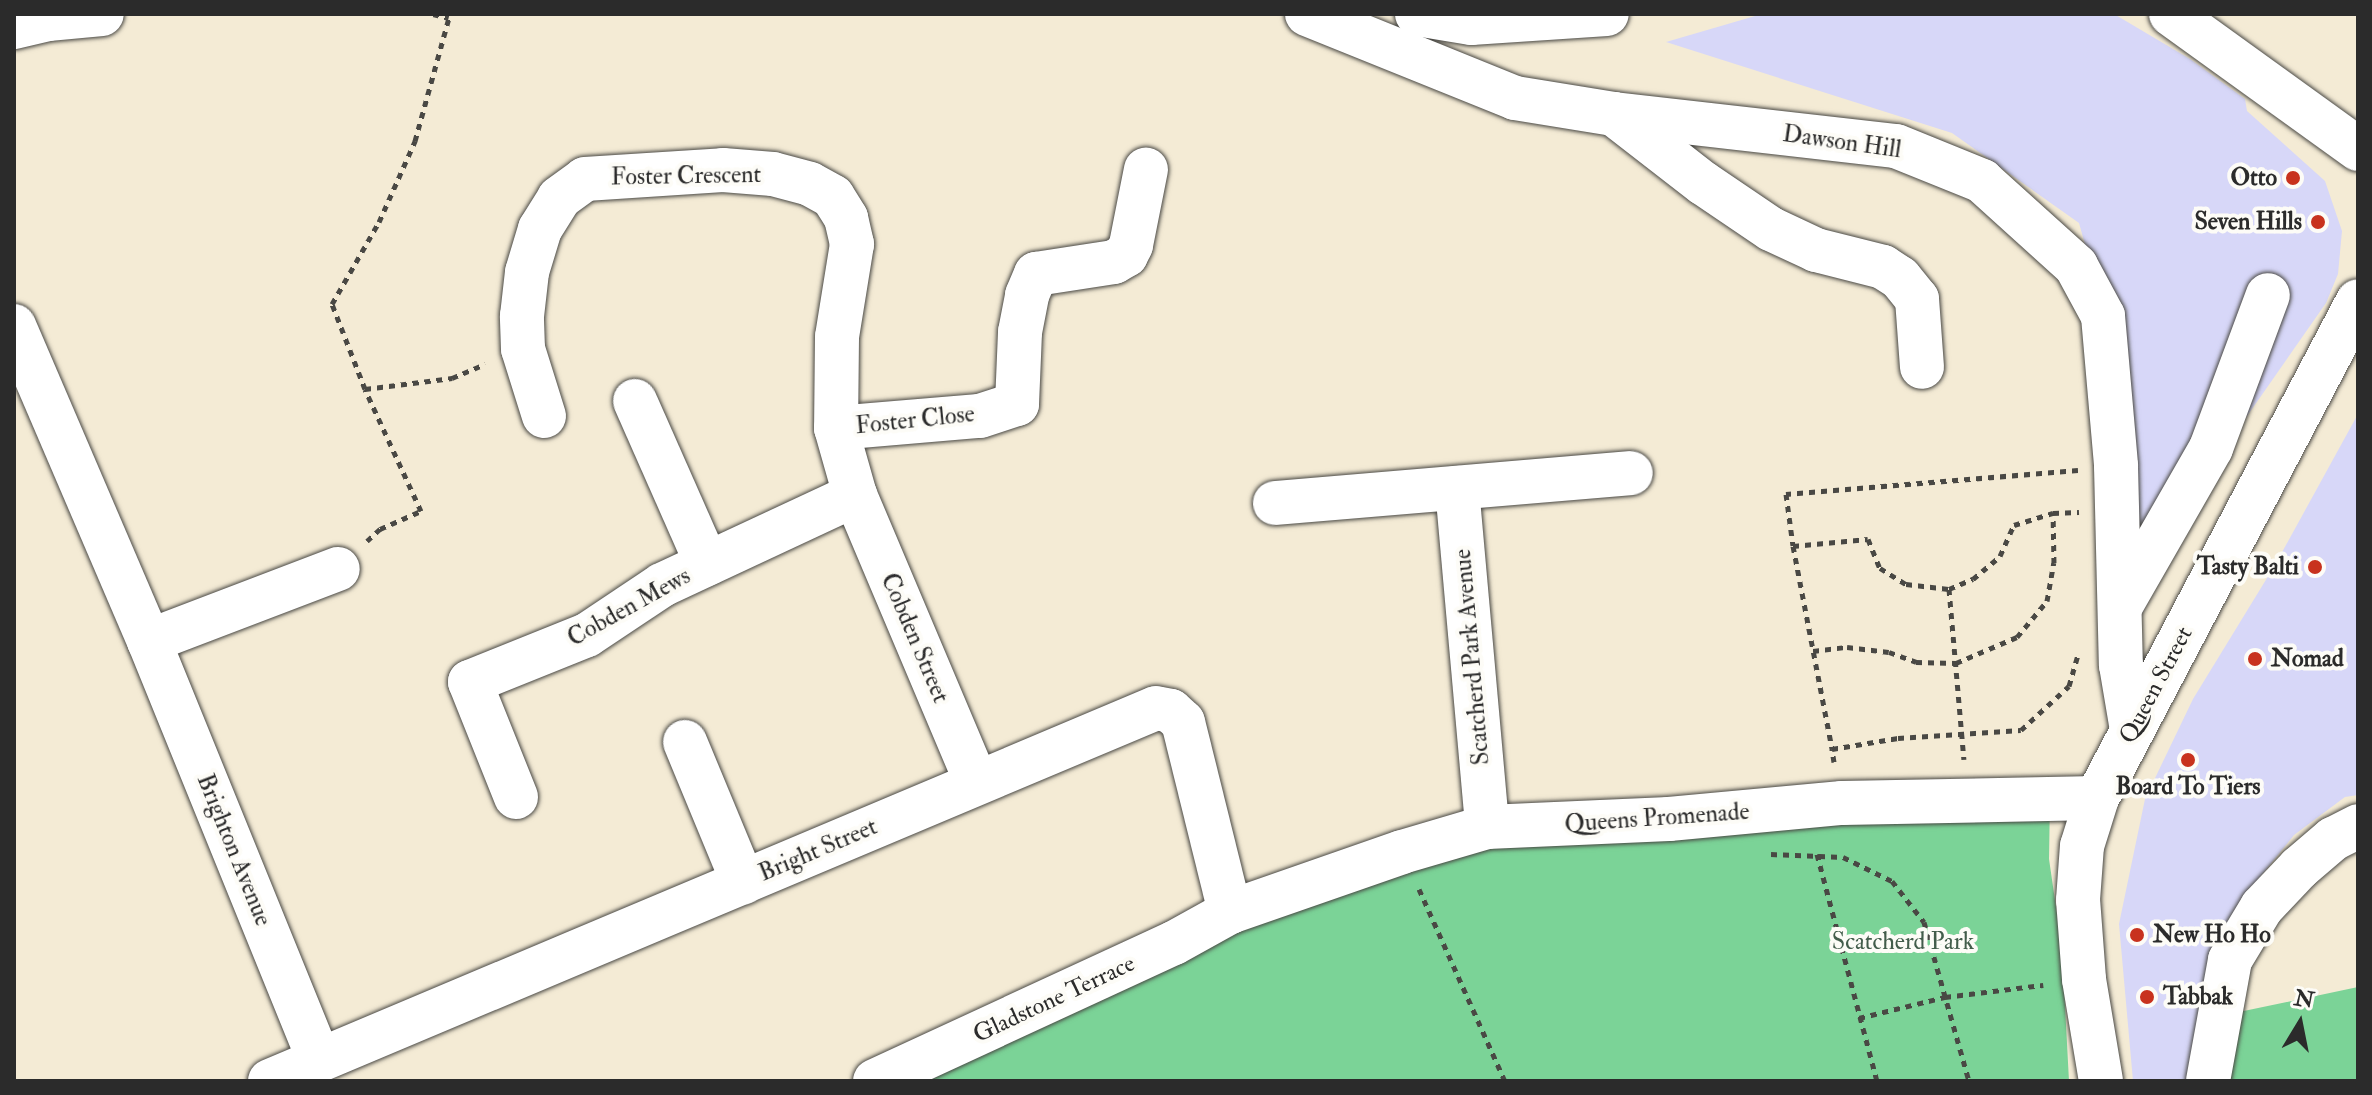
<!DOCTYPE html>
<style>
body{margin:0}
#map{position:relative;width:2372px;height:1095px;overflow:hidden;background:#f4ebd5;font-family:"IM FELL Double Pica",serif}
div>[style]{position:absolute}
[style*='--x']{left:calc(var(--x)*1px);top:calc(var(--y)*1px);width:calc(var(--w)*1px);rotate:calc(var(--a)*1deg)}
.built>*{inset:0;background:#d7d7f8}
.green>*{inset:0;background:#7bd397}
.path>*{height:5px;margin-top:-2.5px;transform-origin:0;background:repeating-linear-gradient(90deg,#494844 0 6px,transparent 0 12px)}
.roads{filter:drop-shadow(0 0 2px #494844) drop-shadow(0 0 2px #494844)}
.minor>*{height:44px;margin:-22px;padding:0 22px;transform-origin:22px;border-radius:22px;background:#fff}
.major>*{height:44px;margin:-22px;padding:0 22px;transform-origin:22px;border-radius:22px;background:#fff}
.dots>*{width:22px;height:22px;translate:-50% -50%;box-sizing:border-box;border:4px solid #fdfcf7;border-radius:50%}
span{translate:-50% -50%;white-space:nowrap;text-align:center;line-height:1.15;-webkit-text-stroke:8px #fdfcf7;paint-order:stroke}
.street-label{font-size:24px;color:#2b2b2b}
.poi-label{font-size:24px;color:#2b2b2b;font-weight:700}
.right{translate:-100% -50%;text-align:right}
.left{translate:0 -50%;text-align:left}
.park-label{font-size:24px;color:#435d4b}
.frame{position:absolute;inset:0;border:16px solid #2b2b2b;pointer-events:none}
.north{position:absolute;left:2260px;top:983px;width:80px;height:80px;-webkit-text-stroke:6px #fdfcf7;paint-order:stroke;rotate:10deg;font-size:22px;font-weight:700;line-height:32px;text-align:center;color:#2b2b2b}
.north::after{content:'';display:block;margin:auto;width:28px;height:36px;background:#2b2b2b;clip-path:polygon(50% 0,100% 100%,50% 72%,0 100%)}
</style>
<div id="map">
<div class="built">
<i style="clip-path:polygon(1762px 14px,2114px 14px,2190px 59px,2245px 99px,2247px 111px,2325px 181px,2342px 231px,2338px 274px,2326px 303px,2224px 449px,2127px 644px,2128px 398px,2079px 223px,1952px 133px,1666px 42px)"></i>
<i style="clip-path:polygon(2358px 414px,2358px 795px,2345px 797px,2294px 835px,2260px 877px,2188px 1081px,2133px 1081px,2119px 924px,2145px 799px,2193px 699px,2275px 565px)"></i>
</div>
<div class="green">
<i style="clip-path:polygon(2050px 797px,2049px 859px,2062px 949px,2069px 1081px,875px 1081px,1402px 852px)"></i>
<i style="clip-path:polygon(2358px 987px,2358px 1081px,2227px 1081px,2239px 1012px)"></i>
</div>
<div class="path">
<i style="--x:433;--y:14;--w:16;--a:14"></i>
<i style="--x:365;--y:389;--w:88;--a:-7.2"></i>
<i style="--x:452;--y:378;--w:36;--a:-23"></i>
<i style="--x:2078;--y:470;--w:293;--a:175.3"></i>
<i style="--x:1786;--y:494;--w:52;--a:82.3"></i>
<i style="--x:1793;--y:546;--w:75;--a:-5.3"></i>
<i style="--x:1868;--y:539;--w:31;--a:68"></i>
<i style="--x:1880;--y:568;--w:31;--a:32"></i>
<i style="--x:1906;--y:584;--w:43;--a:6.6"></i>
<i style="--x:1949;--y:589;--w:26;--a:-23"></i>
<i style="--x:1973;--y:579;--w:35;--a:-40"></i>
<i style="--x:2000;--y:556;--w:34;--a:-66"></i>
<i style="--x:2014;--y:525;--w:41;--a:-17.1"></i>
<i style="--x:2053;--y:513;--w:26;--a:-2"></i>
<i style="--x:367;--y:541;--w:18;--a:-43"></i>
<i style="--x:380;--y:529;--w:45;--a:-23.7"></i>
<i style="--x:421;--y:511;--w:134;--a:-114.7"></i>
<i style="--x:365;--y:389;--w:91;--a:-111.2"></i>
<i style="--x:332;--y:304;--w:95;--a:-60.2"></i>
<i style="--x:379;--y:222;--w:89;--a:-66"></i>
<i style="--x:415;--y:141;--w:132;--a:-74.6"></i>
<i style="--x:1793;--y:546;--w:207;--a:79.1"></i>
<i style="--x:1949;--y:589;--w:171;--a:85"></i>
<i style="--x:1813;--y:651;--w:34;--a:-7"></i>
<i style="--x:1847;--y:647;--w:42;--a:6.8"></i>
<i style="--x:1889;--y:652;--w:29;--a:20"></i>
<i style="--x:1916;--y:662;--w:40;--a:1.4"></i>
<i style="--x:1956;--y:663;--w:66;--a:-23.1"></i>
<i style="--x:2017;--y:637;--w:47;--a:-50.2"></i>
<i style="--x:2047;--y:601;--w:39;--a:-80"></i>
<i style="--x:2054;--y:563;--w:50;--a:-91.1"></i>
<i style="--x:1834;--y:762;--w:13;--a:-99"></i>
<i style="--x:1832;--y:749;--w:67;--a:-9.5"></i>
<i style="--x:1898;--y:738;--w:123;--a:-3.7"></i>
<i style="--x:2021;--y:730;--w:65;--a:-42.5"></i>
<i style="--x:2069;--y:686;--w:33;--a:-74"></i>
<i style="--x:1771;--y:854;--w:72;--a:2.4"></i>
<i style="--x:1843;--y:857;--w:55;--a:26.1"></i>
<i style="--x:1892;--y:881;--w:52;--a:52"></i>
<i style="--x:1924;--y:922;--w:165;--a:74.2"></i>
<i style="--x:1817;--y:854;--w:235;--a:75.2"></i>
<i style="--x:1419;--y:889;--w:210;--a:65.9"></i>
<i style="--x:1859;--y:1018;--w:89;--a:-13.7"></i>
<i style="--x:1945;--y:997;--w:99;--a:-7"></i>
</div>
<div class="roads">
<div class="minor">
<i style="--x:1307;--y:14;--w:224;--a:22"></i>
<i style="--x:1515;--y:98;--w:100;--a:9.2"></i>
<i style="--x:1614;--y:114;--w:284;--a:6.5"></i>
<i style="--x:1896;--y:146;--w:93;--a:22.1"></i>
<i style="--x:1982;--y:181;--w:127;--a:42.1"></i>
<i style="--x:2076;--y:266;--w:57;--a:61.6"></i>
<i style="--x:2103;--y:316;--w:151;--a:85"></i>
<i style="--x:2116;--y:466;--w:199;--a:88.6"></i>
<i style="--x:2121;--y:665;--w:66;--a:80.4"></i>
<i style="--x:14;--y:27;--w:35;--a:-13"></i>
<i style="--x:48;--y:19;--w:54;--a:-5.3"></i>
<i style="--x:1614;--y:114;--w:113;--a:37.8"></i>
<i style="--x:1703;--y:183;--w:82;--a:34.1"></i>
<i style="--x:1771;--y:229;--w:50;--a:25"></i>
<i style="--x:1816;--y:250;--w:69;--a:14.2"></i>
<i style="--x:1883;--y:267;--w:20;--a:33"></i>
<i style="--x:1900;--y:278;--w:27;--a:51"></i>
<i style="--x:1917;--y:299;--w:68;--a:85.8"></i>
<i style="--x:14;--y:326;--w:343;--a:66.8"></i>
<i style="--x:149;--y:641;--w:452;--a:67.9"></i>
<i style="--x:635;--y:401;--w:178;--a:66.2"></i>
<i style="--x:544;--y:416;--w:70;--a:-107.4"></i>
<i style="--x:523;--y:349;--w:33;--a:-92"></i>
<i style="--x:522;--y:316;--w:44;--a:-83.5"></i>
<i style="--x:527;--y:272;--w:45;--a:-73.2"></i>
<i style="--x:540;--y:229;--w:36;--a:-58"></i>
<i style="--x:559;--y:198;--w:32;--a:-36"></i>
<i style="--x:585;--y:179;--w:138;--a:-3.7"></i>
<i style="--x:723;--y:170;--w:50;--a:4.6"></i>
<i style="--x:773;--y:174;--w:38;--a:15"></i>
<i style="--x:810;--y:184;--w:26;--a:29"></i>
<i style="--x:833;--y:197;--w:25;--a:58"></i>
<i style="--x:846;--y:218;--w:27;--a:77"></i>
<i style="--x:852;--y:244;--w:94;--a:99.2"></i>
<i style="--x:837;--y:337;--w:91;--a:90.6"></i>
<i style="--x:836;--y:428;--w:70;--a:74.2"></i>
<i style="--x:855;--y:495;--w:311;--a:67.1"></i>
<i style="--x:836;--y:428;--w:144;--a:-4.8"></i>
<i style="--x:980;--y:416;--w:39;--a:-18"></i>
<i style="--x:1017;--y:404;--w:72;--a:-87.6"></i>
<i style="--x:1020;--y:332;--w:38;--a:-79"></i>
<i style="--x:1027;--y:295;--w:23;--a:-67"></i>
<i style="--x:1036;--y:274;--w:79;--a:-8.7"></i>
<i style="--x:1114;--y:262;--w:14;--a:-30"></i>
<i style="--x:1126;--y:255;--w:11;--a:-63"></i>
<i style="--x:1131;--y:245;--w:77;--a:-78.8"></i>
<i style="--x:1457;--y:488;--w:340;--a:84.9"></i>
<i style="--x:1275;--y:503;--w:357;--a:-4.8"></i>
<i style="--x:2120;--y:607;--w:183;--a:-60.2"></i>
<i style="--x:2211;--y:448;--w:163;--a:-69.6"></i>
<i style="--x:149;--y:641;--w:202;--a:-20.9"></i>
<i style="--x:685;--y:742;--w:152;--a:67.5"></i>
<i style="--x:516;--y:797;--w:124;--a:-111.8"></i>
<i style="--x:470;--y:682;--w:126;--a:-21.9"></i>
<i style="--x:587;--y:635;--w:90;--a:-33.7"></i>
<i style="--x:662;--y:585;--w:213;--a:-25"></i>
<i style="--x:270;--y:1081;--w:961;--a:-22.83"></i>
<i style="--x:1156;--y:708;--w:15;--a:11"></i>
<i style="--x:1171;--y:711;--w:16;--a:43"></i>
<i style="--x:1183;--y:722;--w:196;--a:76.1"></i>
<i style="--x:875;--y:1081;--w:329;--a:-24.8"></i>
<i style="--x:1174;--y:943;--w:64;--a:-29"></i>
<i style="--x:1230;--y:912;--w:182;--a:-19.2"></i>
<i style="--x:1402;--y:852;--w:89;--a:-16.4"></i>
<i style="--x:1487;--y:827;--w:182;--a:-2.5"></i>
<i style="--x:1669;--y:819;--w:174;--a:-5.3"></i>
<i style="--x:1842;--y:803;--w:255;--a:-1.1"></i>
<i style="--x:2208;--y:1081;--w:123;--a:-79.7"></i>
<i style="--x:2230;--y:960;--w:62;--a:-58.9"></i>
<i style="--x:2262;--y:907;--w:54;--a:-46.5"></i>
<i style="--x:2299;--y:868;--w:45;--a:-40.5"></i>
<i style="--x:2333;--y:839;--w:28;--a:-27"></i>
</div>
<div class="major">
<i style="--x:1417;--y:14;--w:55;--a:9.5"></i>
<i style="--x:1471;--y:23;--w:136;--a:-3.8"></i>
<i style="--x:2171;--y:14;--w:231;--a:35.8"></i>
<i style="--x:2101;--y:1081;--w:103;--a:-99.5"></i>
<i style="--x:2084;--y:979;--w:79;--a:-94.3"></i>
<i style="--x:2078;--y:900;--w:54;--a:-85.8"></i>
<i style="--x:2082;--y:846;--w:50;--a:-72.6"></i>
<i style="--x:2097;--y:798;--w:561;--a:-62.29"></i>
</div>
</div>
<div class="dots">
<i style="left:2293px;top:178px;background:#c8321e"></i>
<i style="left:2318px;top:222px;background:#c8321e"></i>
<i style="left:2315px;top:567px;background:#c8321e"></i>
<i style="left:2255px;top:659px;background:#c8321e"></i>
<i style="left:2188px;top:760px;background:#c8321e"></i>
<i style="left:2137px;top:935px;background:#c8321e"></i>
<i style="left:2147px;top:997px;background:#c8321e"></i>
</div>
<div class="street-label">
<span style="left:1842px;top:142px;rotate:8deg">Dawson Hill</span>
<span style="left:686px;top:176px;rotate:-1deg">Foster Crescent</span>
<span style="left:915px;top:420px;rotate:-6deg">Foster Close</span>
<span style="left:629px;top:607px;rotate:-29deg">Cobden Mews</span>
<span style="left:915px;top:638px;rotate:67deg">Cobden Street</span>
<span style="left:1472px;top:657px;rotate:-95deg">Scatcherd Park Avenue</span>
<span style="left:2156px;top:685px;rotate:-62deg">Queen Street</span>
<span style="left:1657px;top:818px;rotate:-4deg">Queens Promenade</span>
<span style="left:234px;top:850px;rotate:68deg">Brighton Avenue</span>
<span style="left:818px;top:850px;rotate:-23deg">Bright Street</span>
<span style="left:1054px;top:999px;rotate:-25deg">Gladstone Terrace</span>
</div>
<div class="poi-label">
<span class="right" style="left:2277px;top:178px">Otto</span>
<span class="right" style="left:2302px;top:222px">Seven Hills</span>
<span class="right" style="left:2299px;top:567px">Tasty Balti</span>
<span class="left" style="left:2271px;top:659px">Nomad</span>
<span style="left:2188px;top:787px">Board To Tiers</span>
<span class="left" style="left:2153px;top:935px">New Ho Ho</span>
<span class="left" style="left:2163px;top:997px">Tabbak</span>
</div>
<div class="park-label">
<span style="left:1903px;top:942px">Scatcherd Park</span>
</div>
<div class="frame"></div>
<div class="north">N</div>
</div>
